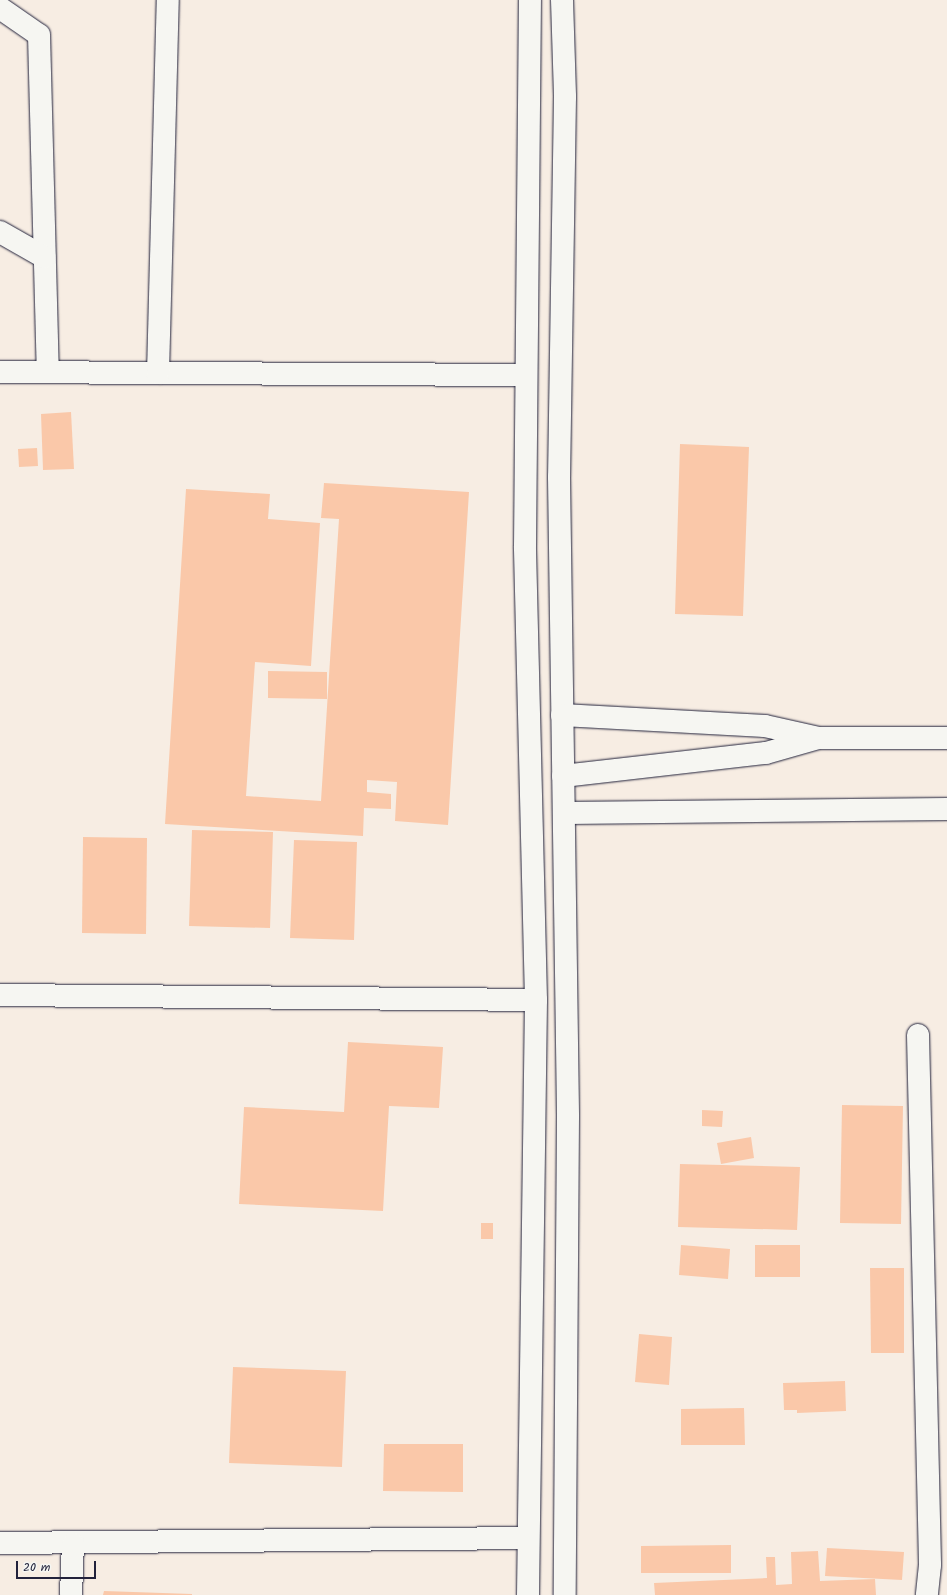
<!DOCTYPE html>
<style>
body{margin:0}
#map{position:relative;width:947px;height:1595px;overflow:hidden;background:#f7ede3;font-family:Kalam,sans-serif}
div>[style]{position:absolute}
[style*='--x']{left:calc(var(--x)*1px);top:calc(var(--y)*1px);width:calc(var(--w)*1px);rotate:calc(var(--a)*1deg)}
.building>*{inset:0;background:#fac8a9}
.roads{filter:drop-shadow(0 0 1px #22223b) drop-shadow(0 0 1px #22223b)}
.minor>*{height:22px;margin:-11px;padding:0 11px;transform-origin:11px;border-radius:11px;background:#f6f6f2}
span{translate:-50% -50%;white-space:nowrap;text-align:center;line-height:1.15;-webkit-text-stroke:4px #f6f6f2;paint-order:stroke}
.scale{position:absolute;left:16px;top:1561px;width:80px;height:18px;box-sizing:border-box;border:2px solid #22223b;border-top:0;padding-left:5px;font-size:12px;line-height:14px;white-space:nowrap;color:#22223b;-webkit-text-stroke:3px #f6f6f2;paint-order:stroke}
</style>
<div id="map">
<div class="building">
<i style="clip-path:polygon(71px 412px,74px 469px,43px 470px,41px 414px)"></i>
<i style="clip-path:polygon(680px 444px,749px 447px,743px 616px,675px 614px)"></i>
<i style="clip-path:polygon(37px 448px,38px 466px,19px 467px,18px 449px)"></i>
<i style="clip-path:polygon(324px 483px,469px 492px,448px 825px,395px 821px,397px 782px,367px 780px,367px 792px,391px 794px,391px 809px,364px 808px,363px 836px,165px 824px,186px 489px,270px 494px,268px 519px,320px 523px,311px 666px,255px 662px,246px 796px,321px 801px,339px 519px,321px 518px)"></i>
<i style="clip-path:polygon(268px 671px,327px 672px,327px 699px,268px 698px)"></i>
<i style="clip-path:polygon(192px 830px,273px 832px,270px 928px,189px 926px)"></i>
<i style="clip-path:polygon(83px 837px,147px 838px,146px 934px,82px 933px)"></i>
<i style="clip-path:polygon(294px 840px,357px 842px,354px 940px,290px 938px)"></i>
<i style="clip-path:polygon(348px 1042px,443px 1047px,439px 1108px,389px 1106px,383px 1211px,239px 1204px,244px 1107px,344px 1112px)"></i>
<i style="clip-path:polygon(842px 1105px,903px 1106px,901px 1224px,840px 1223px)"></i>
<i style="clip-path:polygon(702px 1110px,723px 1111px,722px 1127px,702px 1126px)"></i>
<i style="clip-path:polygon(751px 1137px,754px 1158px,721px 1164px,717px 1143px)"></i>
<i style="clip-path:polygon(680px 1164px,800px 1167px,797px 1230px,678px 1227px)"></i>
<i style="clip-path:polygon(481px 1223px,493px 1223px,493px 1239px,481px 1239px)"></i>
<i style="clip-path:polygon(681px 1245px,730px 1249px,728px 1279px,679px 1275px)"></i>
<i style="clip-path:polygon(755px 1245px,800px 1245px,800px 1277px,755px 1277px)"></i>
<i style="clip-path:polygon(870px 1268px,904px 1268px,904px 1353px,871px 1353px)"></i>
<i style="clip-path:polygon(639px 1334px,672px 1337px,669px 1385px,635px 1382px)"></i>
<i style="clip-path:polygon(233px 1367px,346px 1371px,342px 1467px,229px 1463px)"></i>
<i style="clip-path:polygon(845px 1381px,846px 1411px,797px 1413px,797px 1410px,784px 1410px,783px 1383px)"></i>
<i style="clip-path:polygon(744px 1408px,745px 1445px,681px 1445px,681px 1409px)"></i>
<i style="clip-path:polygon(384px 1444px,463px 1444px,463px 1492px,383px 1491px)"></i>
<i style="clip-path:polygon(731px 1545px,731px 1573px,641px 1573px,641px 1546px)"></i>
<i style="clip-path:polygon(827px 1548px,904px 1552px,902px 1580px,825px 1576px)"></i>
<i style="clip-path:polygon(818px 1551px,820px 1581px,875px 1579px,876px 1595px,655px 1595px,654px 1583px,767px 1578px,766px 1557px,775px 1557px,776px 1585px,792px 1584px,791px 1552px)"></i>
<i style="clip-path:polygon(104px 1591px,192px 1594px,192px 1595px,103px 1595px)"></i>
</div>
<div class="roads">
<div class="minor">
<i style="--x:562;--y:0;--w:97;--a:88.2"></i>
<i style="--x:565;--y:97;--w:380;--a:90.9"></i>
<i style="--x:559;--y:477;--w:640;--a:89.19"></i>
<i style="--x:568;--y:1117;--w:478;--a:90.4"></i>
<i style="--x:0;--y:8;--w:47;--a:34.7"></i>
<i style="--x:39;--y:35;--w:337;--a:88.5"></i>
<i style="--x:0;--y:232;--w:51;--a:29.6"></i>
<i style="--x:0;--y:372;--w:526;--a:0.33"></i>
<i style="--x:158;--y:373;--w:373;--a:-88.5"></i>
<i style="--x:562;--y:715;--w:203;--a:3.1"></i>
<i style="--x:765;--y:726;--w:55;--a:12.5"></i>
<i style="--x:819;--y:738;--w:128;--a:0"></i>
<i style="--x:563;--y:776;--w:204;--a:-6.5"></i>
<i style="--x:766;--y:753;--w:51;--a:-15.9"></i>
<i style="--x:566;--y:813;--w:381;--a:-0.6"></i>
<i style="--x:0;--y:995;--w:536;--a:0.53"></i>
<i style="--x:918;--y:1035;--w:530;--a:88.7"></i>
<i style="--x:930;--y:1565;--w:30;--a:96"></i>
<i style="--x:0;--y:1543;--w:528;--a:-0.54"></i>
<i style="--x:71;--y:1595;--w:51;--a:-87.8"></i>
<i style="--x:528;--y:1595;--w:595;--a:-89.23"></i>
<i style="--x:536;--y:1000;--w:454;--a:-91.4"></i>
<i style="--x:525;--y:546;--w:546;--a:-89.48"></i>
</div>
</div>
<div class="scale">20 m</div>
</div>
